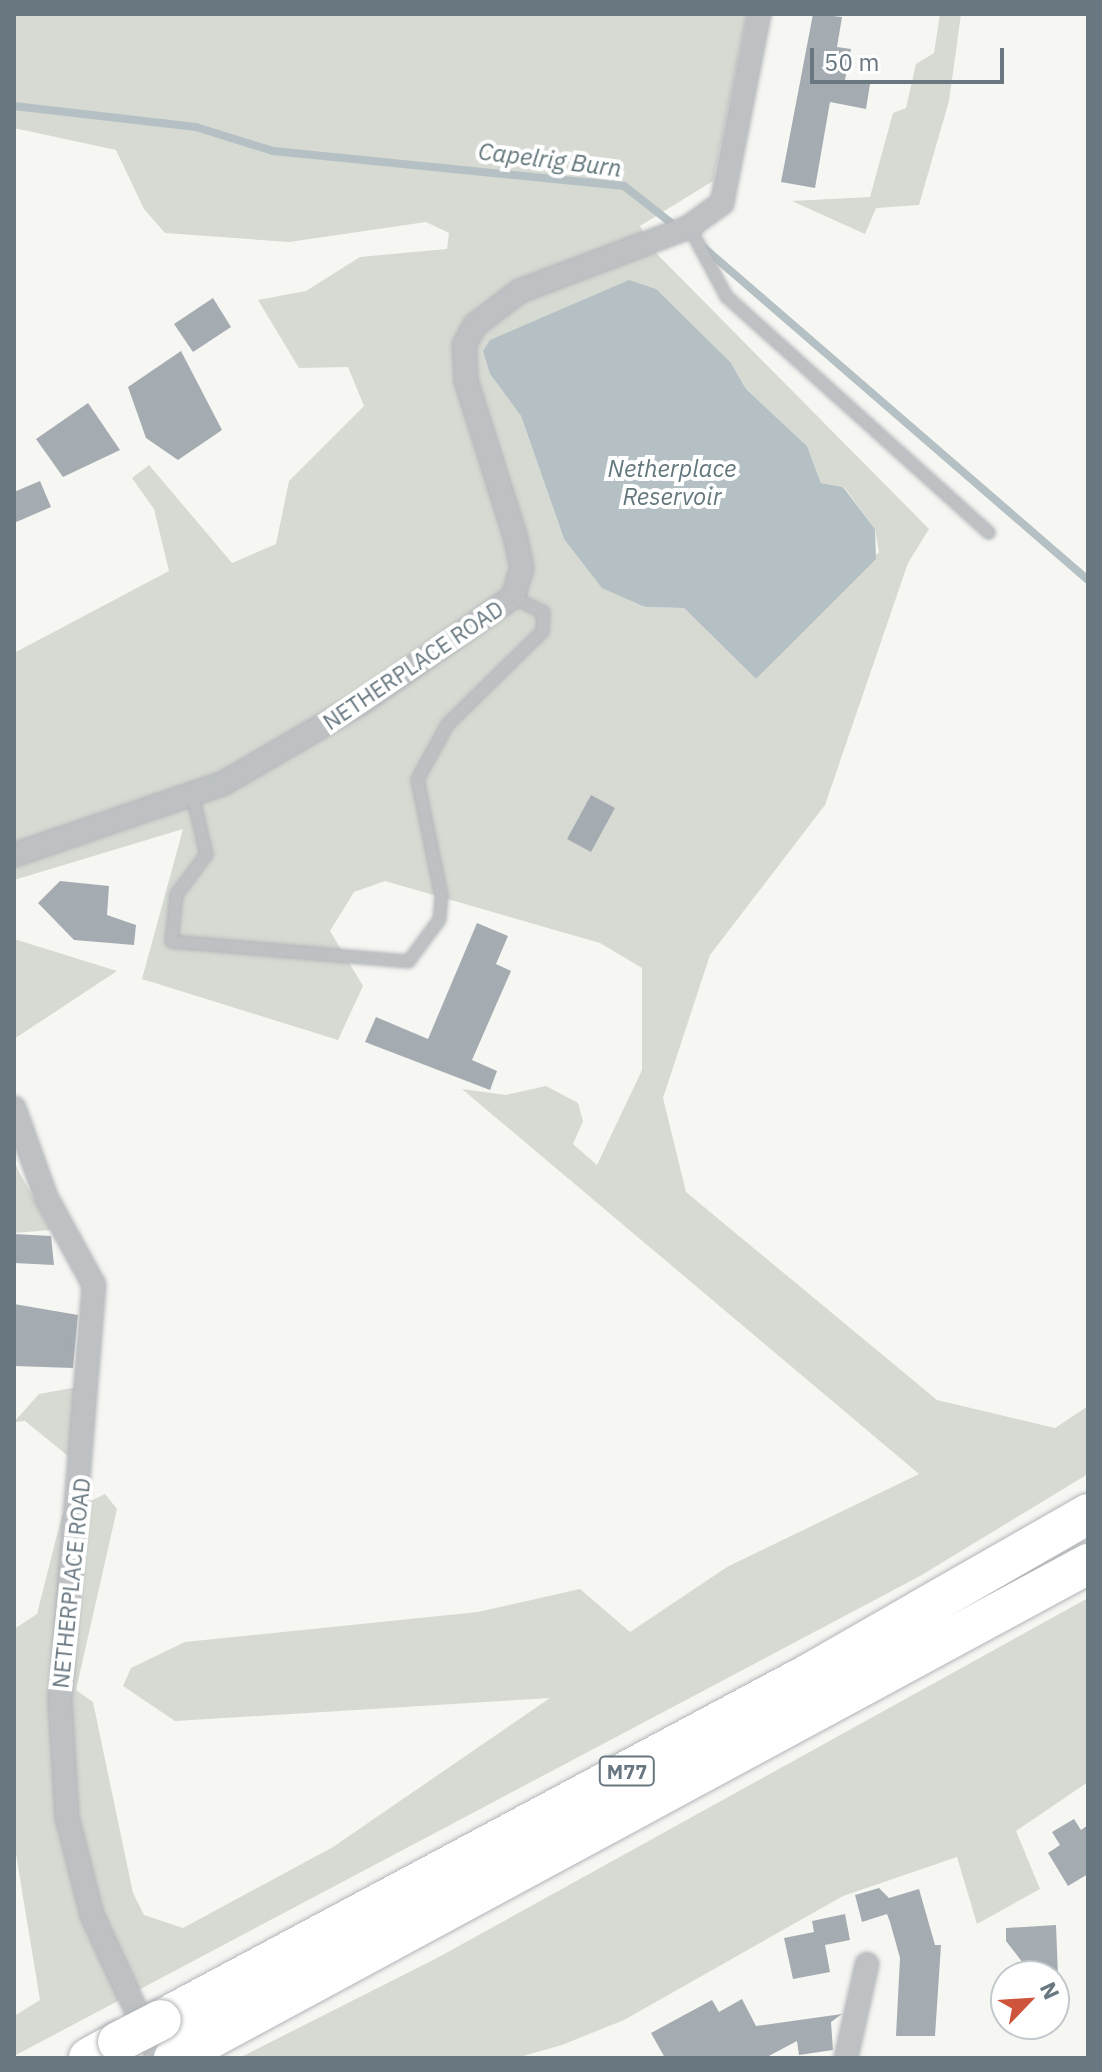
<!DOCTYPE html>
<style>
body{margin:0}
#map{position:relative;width:1102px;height:2072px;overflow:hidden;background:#f6f6f3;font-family:"IBM Plex Sans",sans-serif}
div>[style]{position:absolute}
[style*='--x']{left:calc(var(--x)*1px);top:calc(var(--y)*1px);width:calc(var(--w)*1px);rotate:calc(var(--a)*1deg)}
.green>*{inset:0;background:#d6dad3}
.water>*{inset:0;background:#b4c0c3}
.stream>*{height:8px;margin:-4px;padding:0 4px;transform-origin:4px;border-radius:4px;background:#b4c0c3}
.building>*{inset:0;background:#a5acb1}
.roads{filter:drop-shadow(0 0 2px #b1b4b7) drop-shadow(0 0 2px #b1b4b7)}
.lane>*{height:11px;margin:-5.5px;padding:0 5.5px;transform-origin:5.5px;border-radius:5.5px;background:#bdc1c4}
.street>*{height:22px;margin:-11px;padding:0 11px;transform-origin:11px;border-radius:11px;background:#bdc1c4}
.highway>*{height:40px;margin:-20px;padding:0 20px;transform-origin:20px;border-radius:20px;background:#fff}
.bridges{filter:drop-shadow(0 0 2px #b1b4b7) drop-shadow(0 0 2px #b1b4b7)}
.highway-bridge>*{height:40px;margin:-20px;padding:0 20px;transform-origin:20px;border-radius:20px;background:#fff}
span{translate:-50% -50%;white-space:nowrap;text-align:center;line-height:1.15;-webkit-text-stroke:8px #fff;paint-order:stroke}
.shield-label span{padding:2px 6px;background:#fff;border:2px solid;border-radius:6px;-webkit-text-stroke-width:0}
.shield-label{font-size:20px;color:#687780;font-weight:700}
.street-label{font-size:22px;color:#687780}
.water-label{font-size:24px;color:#64777d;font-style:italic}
.frame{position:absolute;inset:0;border:16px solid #687780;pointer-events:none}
.north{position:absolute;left:990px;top:1960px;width:80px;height:80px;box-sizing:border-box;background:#fff;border:2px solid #c3c9cc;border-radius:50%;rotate:65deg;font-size:22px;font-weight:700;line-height:32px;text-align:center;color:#687780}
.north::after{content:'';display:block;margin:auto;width:28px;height:36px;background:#ce553b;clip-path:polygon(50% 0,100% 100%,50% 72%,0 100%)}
.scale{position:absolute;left:810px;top:48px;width:194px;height:36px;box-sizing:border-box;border:4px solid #687780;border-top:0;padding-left:10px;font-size:24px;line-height:28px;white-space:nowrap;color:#687780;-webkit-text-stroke:6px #fff;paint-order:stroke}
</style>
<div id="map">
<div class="green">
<i style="clip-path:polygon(evenodd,14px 14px,747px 14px,713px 181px,640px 226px,656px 253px,929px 529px,908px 563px,825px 805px,710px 955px,663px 1098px,686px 1192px,937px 1400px,1055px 1428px,1088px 1406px,1088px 1474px,920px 1576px,14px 2056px,14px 2016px,40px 2000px,14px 1842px,14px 1629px,37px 1614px,62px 1515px,105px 1494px,117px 1509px,76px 1690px,93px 1702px,133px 1893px,144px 1915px,183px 1928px,333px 1847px,550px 1698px,175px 1721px,123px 1686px,131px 1668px,185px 1642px,478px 1612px,580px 1589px,630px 1632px,727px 1567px,919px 1474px,462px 1089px,506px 1095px,546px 1086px,578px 1103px,583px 1121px,573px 1144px,597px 1165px,642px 1070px,642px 968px,600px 943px,385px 881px,354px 892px,330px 931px,363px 986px,338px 1040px,142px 979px,183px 829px,14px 880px,14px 653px,169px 571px,154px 509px,132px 478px,149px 465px,232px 563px,276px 544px,289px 481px,364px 406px,348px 367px,299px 368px,258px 300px,306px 291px,360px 257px,447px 249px,449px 233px,426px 222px,289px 242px,165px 233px,144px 209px,116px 150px,14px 128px,14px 14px,731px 363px,746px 389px,807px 446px,821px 483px,844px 487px,875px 529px,879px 552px,756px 679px,684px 608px,644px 607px,564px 539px,521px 416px,490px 374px,731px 363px)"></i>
<i style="clip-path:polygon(940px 14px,961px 14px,949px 101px,919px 205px,876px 208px,865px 234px,792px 201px,870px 197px,893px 113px,906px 108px,916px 64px,934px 53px)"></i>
<i style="clip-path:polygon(14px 939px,117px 971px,14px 1039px)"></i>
<i style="clip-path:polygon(14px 1160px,19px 1172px,51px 1230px,14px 1233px)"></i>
<i style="clip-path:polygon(78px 1387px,68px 1456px,25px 1421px,14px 1422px,39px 1394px)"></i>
<i style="clip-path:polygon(1088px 1598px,1088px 1782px,1016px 1831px,1040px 1889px,977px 1924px,957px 1857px,843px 1896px,624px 2020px,562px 2045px,516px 2058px,239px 2058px,437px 1958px)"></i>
</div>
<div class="water">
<i style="clip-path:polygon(629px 280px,656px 289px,731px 363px,746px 389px,807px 446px,821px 483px,843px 487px,875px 529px,876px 559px,756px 679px,684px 608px,645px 607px,602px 588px,564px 539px,521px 416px,490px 374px,483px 351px,490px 340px)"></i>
</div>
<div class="stream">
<i style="--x:14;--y:106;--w:183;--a:6.6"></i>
<i style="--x:196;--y:127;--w:81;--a:17.3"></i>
<i style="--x:273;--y:151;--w:353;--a:5.7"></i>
<i style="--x:624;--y:186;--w:70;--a:38"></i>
<i style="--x:703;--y:247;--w:509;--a:40.86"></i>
</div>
<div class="building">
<i style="clip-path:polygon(813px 14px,842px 17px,837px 47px,851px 49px,845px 80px,870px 84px,866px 109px,830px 102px,815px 188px,781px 182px)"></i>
<i style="clip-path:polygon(213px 298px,231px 327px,193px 352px,174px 324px)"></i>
<i style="clip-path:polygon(181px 351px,222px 430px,178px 460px,146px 438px,128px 387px)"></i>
<i style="clip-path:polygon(88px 403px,120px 450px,63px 477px,36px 439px)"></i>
<i style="clip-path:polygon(40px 481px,51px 507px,14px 523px,14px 492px)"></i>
<i style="clip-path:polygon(591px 795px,615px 808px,591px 852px,567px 839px)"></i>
<i style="clip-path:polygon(60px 881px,109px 886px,107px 915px,136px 925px,134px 945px,74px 940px,38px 903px)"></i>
<i style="clip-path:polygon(477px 923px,508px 936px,496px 964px,511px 971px,472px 1060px,497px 1071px,490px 1090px,365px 1042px,376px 1017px,428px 1039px)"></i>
<i style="clip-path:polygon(14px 1234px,51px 1236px,54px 1265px,14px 1263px)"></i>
<i style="clip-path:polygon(14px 1304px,78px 1315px,73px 1368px,14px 1366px)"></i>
<i style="clip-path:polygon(1074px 1819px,1081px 1830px,1088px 1825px,1088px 1874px,1068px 1886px,1048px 1853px,1060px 1845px,1052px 1832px)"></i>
<i style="clip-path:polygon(879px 1888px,889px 1898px,919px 1889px,935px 1945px,941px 1945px,935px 2036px,896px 2036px,900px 1958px,890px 1922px,887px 1914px,862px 1922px,855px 1895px)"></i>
<i style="clip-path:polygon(845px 1914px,850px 1940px,825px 1945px,830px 1972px,793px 1979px,784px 1938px,814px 1932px,812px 1921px)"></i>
<i style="clip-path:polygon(1056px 1925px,1058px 1976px,1033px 1976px,1006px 1941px,1006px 1928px)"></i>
<i style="clip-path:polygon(742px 1999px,756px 2026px,842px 2014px,831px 2022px,833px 2050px,799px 2055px,797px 2041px,765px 2058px,665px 2058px,651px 2033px,712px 2000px,719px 2012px)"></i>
</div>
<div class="roads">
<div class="lane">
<i style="--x:689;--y:227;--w:78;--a:61.8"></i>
<i style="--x:726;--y:296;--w:353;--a:42"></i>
<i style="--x:192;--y:794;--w:62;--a:76.9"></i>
<i style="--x:206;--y:854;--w:50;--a:126.9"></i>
<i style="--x:176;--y:894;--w:47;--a:96.1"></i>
<i style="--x:171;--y:941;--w:238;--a:4.8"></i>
<i style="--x:408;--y:961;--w:52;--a:-53.6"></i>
<i style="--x:439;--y:919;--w:23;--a:-85"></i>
<i style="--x:441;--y:896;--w:119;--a:-101.6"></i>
<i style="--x:417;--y:779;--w:63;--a:-61.4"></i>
<i style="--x:447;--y:724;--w:133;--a:-44.4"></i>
<i style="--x:542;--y:631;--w:19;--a:-87"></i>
<i style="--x:543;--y:612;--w:34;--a:-153"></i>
</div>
<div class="street">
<i style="--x:14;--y:855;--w:222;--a:-18.9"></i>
<i style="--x:224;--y:783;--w:161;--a:-30.2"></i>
<i style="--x:363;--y:702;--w:183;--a:-35"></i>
<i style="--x:513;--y:597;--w:30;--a:-73"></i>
<i style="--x:522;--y:568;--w:30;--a:-102"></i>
<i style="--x:516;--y:539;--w:167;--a:-107.5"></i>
<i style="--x:466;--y:380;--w:35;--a:-93"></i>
<i style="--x:464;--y:345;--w:23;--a:-61"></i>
<i style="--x:475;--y:325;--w:56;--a:-37.1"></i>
<i style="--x:520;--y:291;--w:181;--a:-20.7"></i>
<i style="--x:689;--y:227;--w:41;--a:-36"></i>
<i style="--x:722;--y:203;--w:193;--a:-78.9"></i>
<i style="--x:14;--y:1108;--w:95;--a:70.2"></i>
<i style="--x:46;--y:1197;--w:100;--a:61.4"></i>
<i style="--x:94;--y:1285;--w:416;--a:94.7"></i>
<i style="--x:60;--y:1700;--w:117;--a:86.6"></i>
<i style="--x:67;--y:1817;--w:101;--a:75.7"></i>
<i style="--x:92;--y:1915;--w:157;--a:65.2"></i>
<i style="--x:846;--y:2058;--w:96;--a:-77.4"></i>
</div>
<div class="highway">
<i style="--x:161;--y:2020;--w:732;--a:-28.1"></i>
<i style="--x:807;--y:1675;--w:324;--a:-29.8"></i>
<i style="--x:89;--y:2058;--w:33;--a:-29"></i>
<i style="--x:174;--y:2058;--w:1039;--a:-28.39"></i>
</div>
</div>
<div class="bridges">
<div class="highway-bridge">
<i style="--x:118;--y:2042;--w:48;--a:-27.1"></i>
</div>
</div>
<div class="shield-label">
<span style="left:627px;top:1771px">M77</span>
</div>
<div class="street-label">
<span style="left:413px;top:665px;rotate:-34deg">NETHERPLACE ROAD</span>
<span style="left:71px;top:1583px;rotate:-84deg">NETHERPLACE ROAD</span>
</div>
<div class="water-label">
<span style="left:550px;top:160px;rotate:7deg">Capelrig Burn</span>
<span style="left:672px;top:483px">Netherplace<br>Reservoir</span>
</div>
<div class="frame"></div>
<div class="north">N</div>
<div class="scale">50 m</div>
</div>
